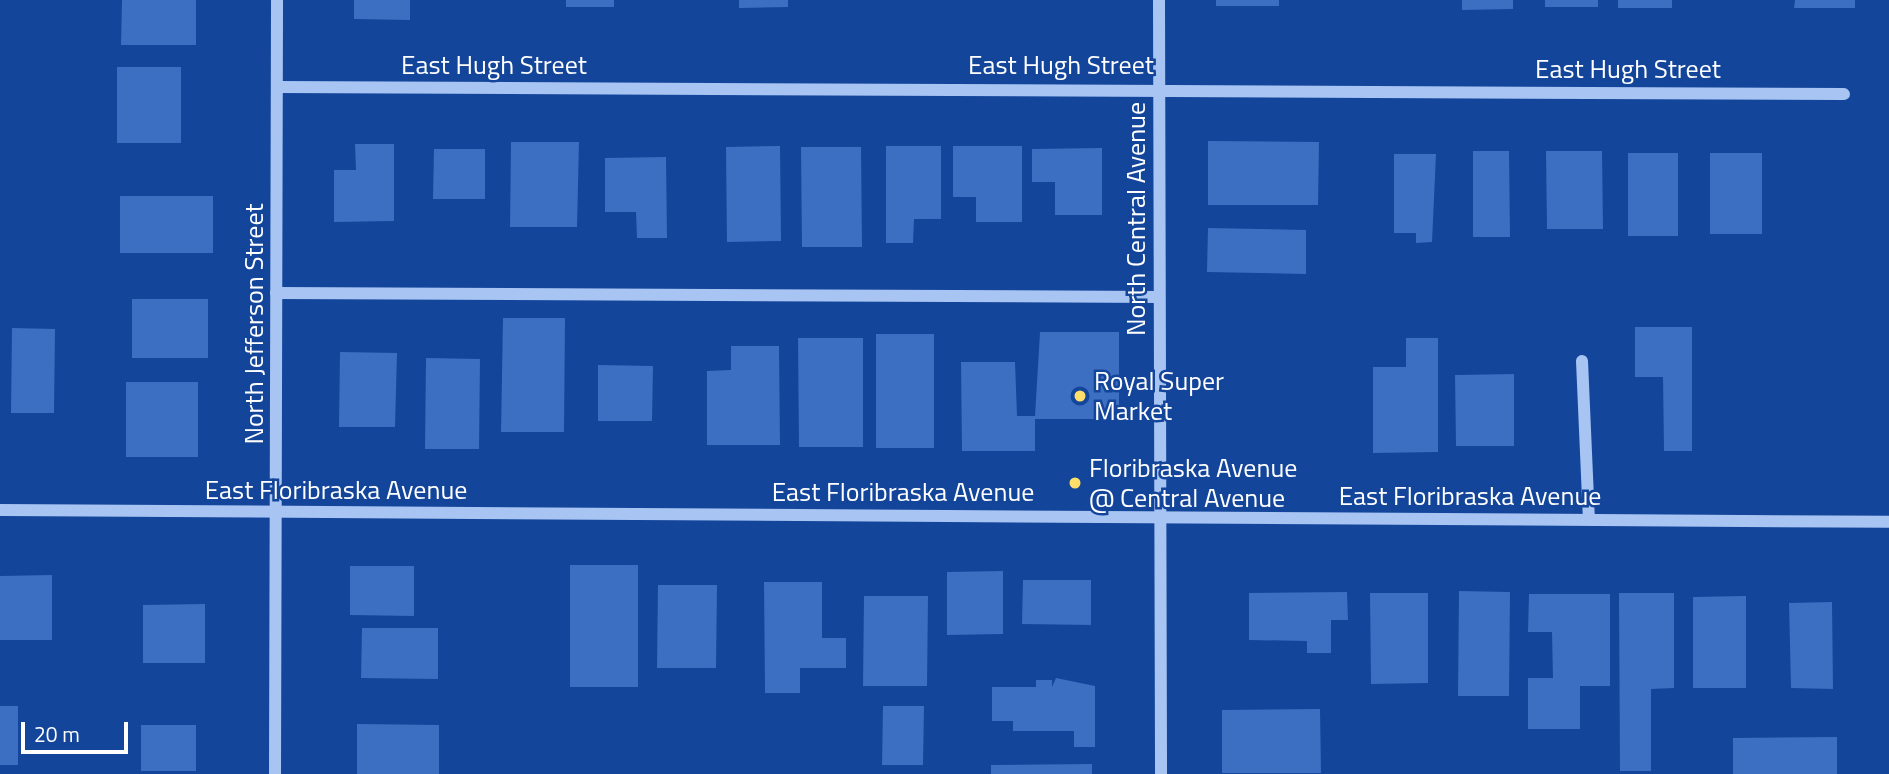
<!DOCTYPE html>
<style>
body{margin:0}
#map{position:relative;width:1889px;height:774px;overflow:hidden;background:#13459a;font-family:"Titillium Web",sans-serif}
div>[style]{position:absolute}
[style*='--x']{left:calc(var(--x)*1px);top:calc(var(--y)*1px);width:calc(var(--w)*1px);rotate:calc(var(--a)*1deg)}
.building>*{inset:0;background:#3c6fc1}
.minor>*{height:12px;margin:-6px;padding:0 6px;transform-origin:6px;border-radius:6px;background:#a7c4f3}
.dots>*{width:19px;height:19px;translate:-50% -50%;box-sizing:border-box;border:4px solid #13459a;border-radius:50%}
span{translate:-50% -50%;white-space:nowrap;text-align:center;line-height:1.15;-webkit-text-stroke:5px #13459a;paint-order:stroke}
.street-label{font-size:26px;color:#fff}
.poi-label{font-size:26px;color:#fff}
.left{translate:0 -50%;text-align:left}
.scale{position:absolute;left:21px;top:722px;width:107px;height:32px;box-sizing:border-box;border:4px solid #fff;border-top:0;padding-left:9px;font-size:21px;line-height:24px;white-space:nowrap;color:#fff;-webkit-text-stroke:5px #13459a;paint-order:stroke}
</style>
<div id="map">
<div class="building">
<i style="clip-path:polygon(122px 0,196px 0,196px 45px,121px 45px)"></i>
<i style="clip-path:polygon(354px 0,410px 0,410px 20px,354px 19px)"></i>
<i style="clip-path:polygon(566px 0,614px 0,614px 7px,566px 7px)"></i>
<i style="clip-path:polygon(739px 0,788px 0,788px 7px,739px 8px)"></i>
<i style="clip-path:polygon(1216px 0,1279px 0,1279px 6px,1216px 6px)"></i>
<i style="clip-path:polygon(1462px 0,1513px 0,1513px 9px,1462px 10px)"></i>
<i style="clip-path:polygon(1545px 0,1598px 0,1598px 7px,1545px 7px)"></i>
<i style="clip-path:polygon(1618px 0,1672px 0,1672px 8px,1618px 8px)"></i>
<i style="clip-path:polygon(1795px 0,1855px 0,1855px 8px,1794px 8px)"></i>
<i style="clip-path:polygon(117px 67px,181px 67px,181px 143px,117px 143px)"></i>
<i style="clip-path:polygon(1208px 141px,1319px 142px,1318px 205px,1208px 205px)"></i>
<i style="clip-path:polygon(511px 142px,579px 142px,577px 227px,510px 227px)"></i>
<i style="clip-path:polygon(355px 144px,394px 144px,394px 221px,334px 222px,334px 170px,356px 170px)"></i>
<i style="clip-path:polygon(780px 146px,781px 241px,727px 242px,726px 147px)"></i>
<i style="clip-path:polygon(886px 146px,941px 146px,941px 219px,914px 219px,913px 243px,886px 243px)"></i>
<i style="clip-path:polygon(953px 146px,1022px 146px,1022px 222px,976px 222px,976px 197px,953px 197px)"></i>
<i style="clip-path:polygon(801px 147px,861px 147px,862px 247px,802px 247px)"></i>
<i style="clip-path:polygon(1102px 148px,1102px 215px,1055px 215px,1055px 182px,1032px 182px,1032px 149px)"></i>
<i style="clip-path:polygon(434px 149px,485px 149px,485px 199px,433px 199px)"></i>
<i style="clip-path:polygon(1473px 151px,1509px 151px,1510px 237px,1473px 237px)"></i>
<i style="clip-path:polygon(1546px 151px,1602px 151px,1603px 229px,1547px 229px)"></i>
<i style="clip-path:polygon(1628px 153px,1678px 153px,1678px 236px,1628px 236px)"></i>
<i style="clip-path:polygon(1710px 153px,1762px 153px,1762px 234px,1710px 234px)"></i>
<i style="clip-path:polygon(1394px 154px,1436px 154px,1432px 242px,1416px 243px,1416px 233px,1394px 233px)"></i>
<i style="clip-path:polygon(666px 157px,667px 238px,637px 238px,636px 212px,605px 212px,605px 158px)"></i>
<i style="clip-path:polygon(120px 196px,213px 196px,213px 253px,120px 253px)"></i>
<i style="clip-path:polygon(1208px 228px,1306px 230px,1306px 274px,1207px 272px)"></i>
<i style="clip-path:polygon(132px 299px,208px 299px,208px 358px,132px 358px)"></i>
<i style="clip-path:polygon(503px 318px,565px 318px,564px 432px,501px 432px)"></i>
<i style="clip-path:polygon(1635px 327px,1692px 327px,1692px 451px,1664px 451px,1663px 377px,1635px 377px)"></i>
<i style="clip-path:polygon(12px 328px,55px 329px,54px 413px,11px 413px)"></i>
<i style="clip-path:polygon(1040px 332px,1119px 332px,1119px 419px,1035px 419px,1035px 451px,962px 451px,961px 362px,1015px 362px,1017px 416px,1035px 416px)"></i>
<i style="clip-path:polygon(876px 334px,934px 334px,934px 448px,876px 448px)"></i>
<i style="clip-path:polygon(798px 338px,863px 338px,863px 447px,799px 447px)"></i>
<i style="clip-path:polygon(1406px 338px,1438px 338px,1438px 452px,1373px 453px,1373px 367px,1406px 367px)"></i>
<i style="clip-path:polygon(731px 346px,779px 346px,780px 445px,707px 445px,707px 371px,731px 370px)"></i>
<i style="clip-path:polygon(340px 352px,397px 353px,395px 427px,339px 427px)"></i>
<i style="clip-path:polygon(426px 358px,480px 359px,479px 449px,425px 449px)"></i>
<i style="clip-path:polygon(598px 365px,653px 366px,652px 421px,598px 421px)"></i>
<i style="clip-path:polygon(1514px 374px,1514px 446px,1456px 446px,1455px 375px)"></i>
<i style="clip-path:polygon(126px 382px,198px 382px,198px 457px,126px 457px)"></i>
<i style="clip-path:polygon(570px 565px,638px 565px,638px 687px,570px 687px)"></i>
<i style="clip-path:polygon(350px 566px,414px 566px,414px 616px,350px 615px)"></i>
<i style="clip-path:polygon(1003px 571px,1003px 634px,947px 635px,947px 572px)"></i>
<i style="clip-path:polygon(52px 575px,52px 640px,0 640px,0 576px)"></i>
<i style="clip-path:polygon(1023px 580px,1091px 580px,1091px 625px,1022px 624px)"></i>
<i style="clip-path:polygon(764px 582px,822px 582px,822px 638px,846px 638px,846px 668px,800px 668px,800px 693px,765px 693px)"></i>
<i style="clip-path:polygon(658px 585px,717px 585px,716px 668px,657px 668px)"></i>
<i style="clip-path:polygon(1459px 591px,1510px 592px,1509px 696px,1458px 696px)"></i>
<i style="clip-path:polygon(1347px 592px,1348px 620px,1331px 620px,1331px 653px,1307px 653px,1307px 641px,1249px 640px,1249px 593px)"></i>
<i style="clip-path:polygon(1370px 593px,1428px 593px,1428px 683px,1371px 684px)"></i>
<i style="clip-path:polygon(1619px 593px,1674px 593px,1674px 688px,1651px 689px,1651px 771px,1620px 771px)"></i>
<i style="clip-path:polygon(1529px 594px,1610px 594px,1610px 686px,1580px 686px,1580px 729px,1528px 729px,1528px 678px,1553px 678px,1552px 632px,1528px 632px)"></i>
<i style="clip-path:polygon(864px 596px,928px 596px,927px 686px,863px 686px)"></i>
<i style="clip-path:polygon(1746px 596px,1746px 688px,1693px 688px,1693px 597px)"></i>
<i style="clip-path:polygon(1832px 602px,1833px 689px,1791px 688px,1789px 603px)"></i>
<i style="clip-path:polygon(205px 604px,205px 663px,143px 663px,143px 605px)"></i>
<i style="clip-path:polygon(362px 628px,438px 628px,438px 679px,361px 678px)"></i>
<i style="clip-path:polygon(1056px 678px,1095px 686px,1095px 747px,1074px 747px,1074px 731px,1013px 731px,1013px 721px,992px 721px,992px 687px,1036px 687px,1036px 680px,1052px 680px,1052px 687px)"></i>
<i style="clip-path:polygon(0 706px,18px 706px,18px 765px,0 765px)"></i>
<i style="clip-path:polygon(883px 706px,924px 706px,923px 765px,882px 765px)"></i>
<i style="clip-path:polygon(1320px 709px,1321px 773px,1222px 773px,1222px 710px)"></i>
<i style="clip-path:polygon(357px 724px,439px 725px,439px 774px,357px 774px)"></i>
<i style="clip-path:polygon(141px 725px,196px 725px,196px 771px,141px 771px)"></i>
<i style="clip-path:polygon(1837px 737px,1837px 774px,1733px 774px,1733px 738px)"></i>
<i style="clip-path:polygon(1092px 764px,1092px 774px,991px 774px,991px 765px)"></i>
</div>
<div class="minor">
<i style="--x:1159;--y:0;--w:774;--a:89.85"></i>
<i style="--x:277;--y:87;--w:1567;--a:0.26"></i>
<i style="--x:276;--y:293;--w:883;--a:0.26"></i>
<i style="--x:1582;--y:361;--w:158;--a:87.5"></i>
<i style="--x:0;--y:510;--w:1889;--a:0.36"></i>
<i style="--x:275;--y:774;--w:774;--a:-89.85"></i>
</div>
<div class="dots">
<i style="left:1080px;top:396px;background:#ffde69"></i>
<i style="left:1075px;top:483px;background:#ffde69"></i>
</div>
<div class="street-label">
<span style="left:494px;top:65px">East Hugh Street</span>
<span style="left:1061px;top:65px">East Hugh Street</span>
<span style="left:1628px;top:69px">East Hugh Street</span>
<span style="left:1136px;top:219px;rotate:-90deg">North Central Avenue</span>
<span style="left:254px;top:324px;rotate:-90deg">North Jefferson Street</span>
<span style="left:336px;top:490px">East Floribraska Avenue</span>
<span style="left:903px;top:492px">East Floribraska Avenue</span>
<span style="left:1470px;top:496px">East Floribraska Avenue</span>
</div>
<div class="poi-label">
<span class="left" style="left:1094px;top:396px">Royal Super<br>Market</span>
<span class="left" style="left:1089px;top:483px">Floribraska Avenue<br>@ Central Avenue</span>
</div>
<div class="scale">20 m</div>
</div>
